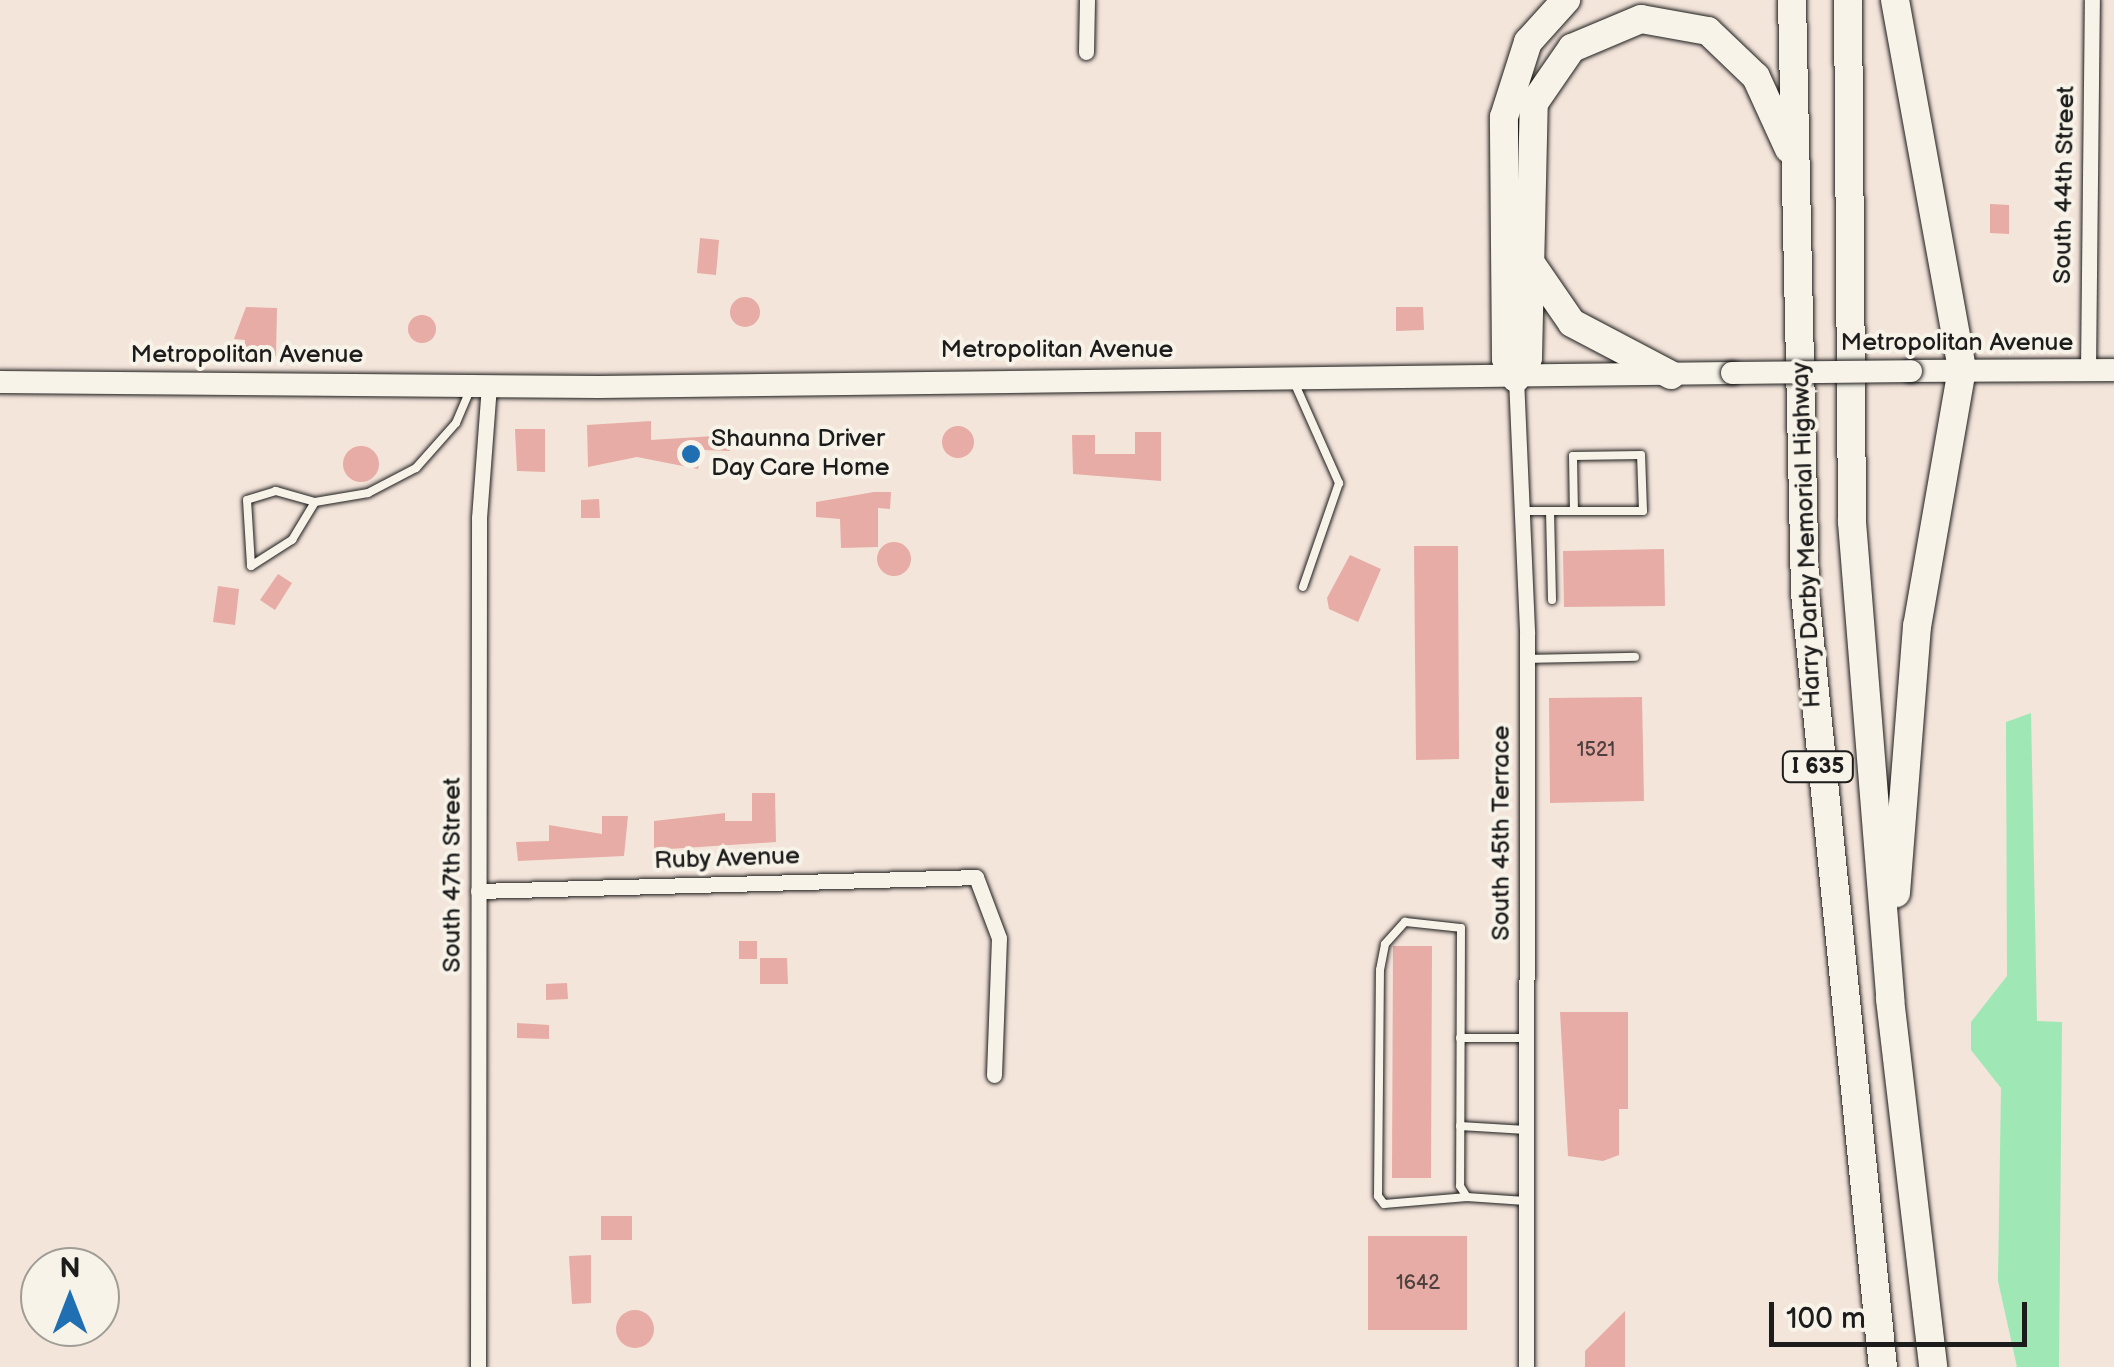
<!DOCTYPE html>
<style>
body{margin:0}
#map{position:relative;width:2114px;height:1367px;overflow:hidden;background:#f4e5db;font-family:"Balsamiq Sans",sans-serif}
div>[style]{position:absolute}
[style*='--x']{left:calc(var(--x)*1px);top:calc(var(--y)*1px);width:calc(var(--w)*1px);rotate:calc(var(--a)*1deg)}
.green>*{inset:0;background:#9fe7b5}
.building>*{inset:0;background:#e6aca5}
.round{border-radius:50%}
.roads{filter:drop-shadow(0 0 2px #1c1c1c) drop-shadow(0 0 2px #1c1c1c)}
.lane>*{height:8px;margin:-4px;padding:0 4px;transform-origin:4px;border-radius:4px;background:#f7f3e8}
.street>*{height:15px;margin:-7.5px;padding:0 7.5px;transform-origin:7.5px;border-radius:7.5px;background:#f7f3e8}
.secondary>*{height:22px;margin:-11px;padding:0 11px;transform-origin:11px;border-radius:11px;background:#f7f3e8}
.highway>*{height:28px;margin:-14px;padding:0 14px;transform-origin:14px;border-radius:14px;background:#f7f3e8}
.bridges{filter:drop-shadow(0 0 2px #1c1c1c) drop-shadow(0 0 2px #1c1c1c)}
.secondary-bridge>*{height:22px;margin:-11px;padding:0 11px;transform-origin:11px;border-radius:11px;background:#f7f3e8}
.dots>*{width:28px;height:28px;translate:-50% -50%;box-sizing:border-box;border:5px solid #f7f3e8;border-radius:50%}
span{translate:-50% -50%;white-space:nowrap;text-align:center;line-height:1.15;-webkit-text-stroke:8px #f7f3e8;paint-order:stroke}
.number-label{font-size:20px;color:#4e403e}
.number-label span{-webkit-text-stroke-width:0}
.shield-label span{padding:2px 8px;background:#f7f3e8;border:2px solid;border-radius:8px;-webkit-text-stroke-width:0}
.shield-label{font-size:22px;color:#1c1c1c;font-weight:700}
.street-label{font-size:25px;color:#1c1c1c}
.poi-label{font-size:25px;color:#1c1c1c}
.left{translate:0 -50%;text-align:left}
.north{position:absolute;left:20px;top:1247px;width:100px;height:100px;box-sizing:border-box;background:#f7f3e8;border:2px solid #9f9d96;border-radius:50%;rotate:0deg;font-size:28px;font-weight:700;line-height:40px;text-align:center;color:#1c1c1c}
.north::after{content:'';display:block;margin:auto;width:35px;height:45px;background:#1f6fb2;clip-path:polygon(50% 0,100% 100%,50% 72%,0 100%)}
.scale{position:absolute;left:1769px;top:1302px;width:258px;height:45px;box-sizing:border-box;border:5px solid #1c1c1c;border-top:0;padding-left:12px;font-size:30px;line-height:35px;white-space:nowrap;color:#1c1c1c;-webkit-text-stroke:8px #f7f3e8;paint-order:stroke}
</style>
<div id="map">
<div class="green">
<i style="clip-path:polygon(2031px 713px,2037px 1021px,2062px 1022px,2059px 1367px,2017px 1367px,1998px 1281px,2001px 1088px,1971px 1050px,1971px 1022px,2007px 976px,2006px 722px)"></i>
</div>
<div class="building">
<i style="clip-path:polygon(1990px 204px,2009px 205px,2009px 234px,1990px 233px)"></i>
<i style="clip-path:polygon(700px 238px,719px 240px,716px 275px,697px 273px)"></i>
<i class="round" style="left:730px;top:297px;width:30px;height:30px"></i>
<i style="clip-path:polygon(246px 307px,277px 308px,276px 356px,244px 355px,245px 340px,234px 339px)"></i>
<i style="clip-path:polygon(1396px 307px,1423px 307px,1424px 330px,1396px 331px)"></i>
<i class="round" style="left:408px;top:315px;width:28px;height:28px"></i>
<i style="clip-path:polygon(651px 421px,651px 440px,730px 435px,730px 451px,703px 450px,698px 469px,637px 457px,588px 467px,587px 425px)"></i>
<i class="round" style="left:942px;top:426px;width:32px;height:32px"></i>
<i style="clip-path:polygon(515px 429px,545px 429px,545px 472px,517px 471px)"></i>
<i style="clip-path:polygon(1135px 432px,1161px 432px,1161px 481px,1073px 474px,1072px 435px,1095px 435px,1095px 454px,1135px 454px)"></i>
<i class="round" style="left:343px;top:446px;width:36px;height:36px"></i>
<i style="clip-path:polygon(874px 492px,891px 492px,890px 509px,878px 508px,878px 547px,841px 548px,840px 519px,816px 517px,816px 502px)"></i>
<i style="clip-path:polygon(599px 499px,600px 518px,581px 518px,581px 500px)"></i>
<i class="round" style="left:877px;top:542px;width:34px;height:34px"></i>
<i style="clip-path:polygon(1414px 546px,1458px 546px,1459px 759px,1416px 760px)"></i>
<i style="clip-path:polygon(1664px 549px,1665px 606px,1564px 607px,1563px 551px)"></i>
<i style="clip-path:polygon(1350px 555px,1381px 569px,1358px 622px,1329px 609px,1327px 598px)"></i>
<i style="clip-path:polygon(278px 574px,292px 583px,275px 610px,260px 600px)"></i>
<i style="clip-path:polygon(218px 586px,239px 589px,235px 625px,213px 622px)"></i>
<i style="clip-path:polygon(1642px 697px,1644px 801px,1550px 803px,1549px 698px)"></i>
<i style="clip-path:polygon(752px 793px,775px 793px,776px 842px,654px 850px,654px 821px,725px 813px,725px 821px,752px 821px)"></i>
<i style="clip-path:polygon(602px 816px,628px 816px,624px 856px,518px 861px,516px 842px,549px 841px,549px 825px,602px 834px)"></i>
<i style="clip-path:polygon(739px 941px,757px 941px,757px 959px,739px 959px)"></i>
<i style="clip-path:polygon(1393px 946px,1432px 946px,1431px 1178px,1392px 1178px)"></i>
<i style="clip-path:polygon(760px 958px,787px 958px,788px 984px,760px 984px)"></i>
<i style="clip-path:polygon(567px 983px,568px 999px,546px 1000px,546px 984px)"></i>
<i style="clip-path:polygon(1560px 1012px,1628px 1012px,1628px 1109px,1619px 1109px,1619px 1155px,1603px 1161px,1568px 1156px)"></i>
<i style="clip-path:polygon(517px 1023px,549px 1025px,549px 1039px,517px 1038px)"></i>
<i style="clip-path:polygon(601px 1216px,632px 1216px,632px 1240px,601px 1240px)"></i>
<i style="clip-path:polygon(1368px 1236px,1467px 1236px,1467px 1330px,1368px 1330px)"></i>
<i style="clip-path:polygon(591px 1255px,591px 1303px,572px 1304px,569px 1256px)"></i>
<i class="round" style="left:616px;top:1310px;width:38px;height:38px"></i>
<i style="clip-path:polygon(1625px 1311px,1625px 1367px,1585px 1367px,1585px 1351px)"></i>
</div>
<div class="roads">
<div class="lane">
<i style="--x:1294;--y:382;--w:111;--a:66"></i>
<i style="--x:1339;--y:483;--w:110;--a:109.1"></i>
<i style="--x:315;--y:502;--w:41;--a:-164.2"></i>
<i style="--x:276;--y:491;--w:30;--a:163"></i>
<i style="--x:247;--y:500;--w:66;--a:86.5"></i>
<i style="--x:251;--y:566;--w:49;--a:-32.4"></i>
<i style="--x:292;--y:540;--w:44;--a:-58.8"></i>
<i style="--x:315;--y:502;--w:54;--a:-9.6"></i>
<i style="--x:368;--y:493;--w:54;--a:-27.5"></i>
<i style="--x:416;--y:468;--w:60;--a:-48.4"></i>
<i style="--x:456;--y:423;--w:38;--a:-67"></i>
<i style="--x:1525;--y:511;--w:118;--a:0"></i>
<i style="--x:1643;--y:511;--w:56;--a:-92"></i>
<i style="--x:1641;--y:455;--w:68;--a:179.2"></i>
<i style="--x:1573;--y:456;--w:55;--a:89"></i>
<i style="--x:1550;--y:511;--w:89;--a:88.7"></i>
<i style="--x:1527;--y:659;--w:108;--a:-1.1"></i>
<i style="--x:1460;--y:1038;--w:65;--a:0"></i>
<i style="--x:1460;--y:1126;--w:66;--a:3.5"></i>
<i style="--x:1467;--y:1197;--w:83;--a:175.2"></i>
<i style="--x:1384;--y:1204;--w:10;--a:-127"></i>
<i style="--x:1378;--y:1196;--w:226;--a:-89.5"></i>
<i style="--x:1380;--y:970;--w:26;--a:-79"></i>
<i style="--x:1385;--y:944;--w:30;--a:-48"></i>
<i style="--x:1405;--y:922;--w:56;--a:6.1"></i>
<i style="--x:1461;--y:928;--w:258;--a:90.2"></i>
<i style="--x:1460;--y:1186;--w:13;--a:58"></i>
<i style="--x:1467;--y:1197;--w:58;--a:3.9"></i>
</div>
<div class="street">
<i style="--x:1086;--y:52;--w:52;--a:-88.9"></i>
<i style="--x:2088;--y:370;--w:370;--a:-89.4"></i>
<i style="--x:1516;--y:378;--w:256;--a:87.5"></i>
<i style="--x:1527;--y:634;--w:733;--a:90.08"></i>
<i style="--x:478;--y:891;--w:498;--a:-1.6"></i>
<i style="--x:976;--y:877;--w:65;--a:69.3"></i>
<i style="--x:999;--y:938;--w:137;--a:92.1"></i>
<i style="--x:478;--y:1367;--w:849;--a:-89.93"></i>
<i style="--x:479;--y:518;--w:134;--a:-85.7"></i>
</div>
<div class="secondary">
<i style="--x:1911;--y:371;--w:203;--a:-0.3"></i>
<i style="--x:0;--y:382;--w:599;--a:0.48"></i>
<i style="--x:599;--y:387;--w:1133;--a:-0.71"></i>
</div>
<div class="highway">
<i style="--x:1792;--y:0;--w:593;--a:88.74"></i>
<i style="--x:1805;--y:593;--w:778;--a:84.25"></i>
<i style="--x:1848;--y:0;--w:522;--a:89.56"></i>
<i style="--x:1852;--y:522;--w:479;--a:85.4"></i>
<i style="--x:1890;--y:999;--w:371;--a:83.3"></i>
<i style="--x:1895;--y:0;--w:375;--a:79.7"></i>
<i style="--x:1962;--y:369;--w:261;--a:99.9"></i>
<i style="--x:1917;--y:626;--w:268;--a:94.5"></i>
<i style="--x:1532;--y:265;--w:70;--a:55.4"></i>
<i style="--x:1572;--y:323;--w:112;--a:27.7"></i>
<i style="--x:1516;--y:378;--w:23;--a:-59"></i>
<i style="--x:1528;--y:358;--w:255;--a:-88.7"></i>
<i style="--x:1534;--y:103;--w:67;--a:-55.4"></i>
<i style="--x:1572;--y:48;--w:75;--a:-22.8"></i>
<i style="--x:1641;--y:19;--w:68;--a:10.2"></i>
<i style="--x:1708;--y:31;--w:66;--a:43.8"></i>
<i style="--x:1756;--y:77;--w:79;--a:65.4"></i>
<i style="--x:1516;--y:378;--w:21;--a:-118"></i>
<i style="--x:1506;--y:359;--w:242;--a:-90.5"></i>
<i style="--x:1504;--y:117;--w:79;--a:-72.3"></i>
<i style="--x:1528;--y:42;--w:57;--a:-47.9"></i>
</div>
</div>
<div class="bridges">
<div class="secondary-bridge">
<i style="--x:1732;--y:373;--w:179;--a:-0.6"></i>
</div>
</div>
<div class="dots">
<i style="left:691px;top:454px;background:#1f6fb2"></i>
</div>
<div class="number-label">
<span style="left:1596px;top:750px">1521</span>
<span style="left:1418px;top:1283px">1642</span>
</div>
<div class="shield-label">
<span style="left:1818px;top:767px">I 635</span>
</div>
<div class="street-label">
<span style="left:2065px;top:185px;rotate:-89deg">South 44th Street</span>
<span style="left:1957px;top:343px">Metropolitan Avenue</span>
<span style="left:1057px;top:350px">Metropolitan Avenue</span>
<span style="left:247px;top:355px">Metropolitan Avenue</span>
<span style="left:1807px;top:535px;rotate:-92deg">Harry Darby Memorial Highway</span>
<span style="left:1502px;top:833px;rotate:-90deg">South 45th Terrace</span>
<span style="left:727px;top:859px;rotate:-2deg">Ruby Avenue</span>
<span style="left:453px;top:875px;rotate:-90deg">South 47th Street</span>
</div>
<div class="poi-label">
<span class="left" style="left:711px;top:454px">Shaunna Driver<br>Day Care Home</span>
</div>
<div class="north">N</div>
<div class="scale">100 m</div>
</div>
